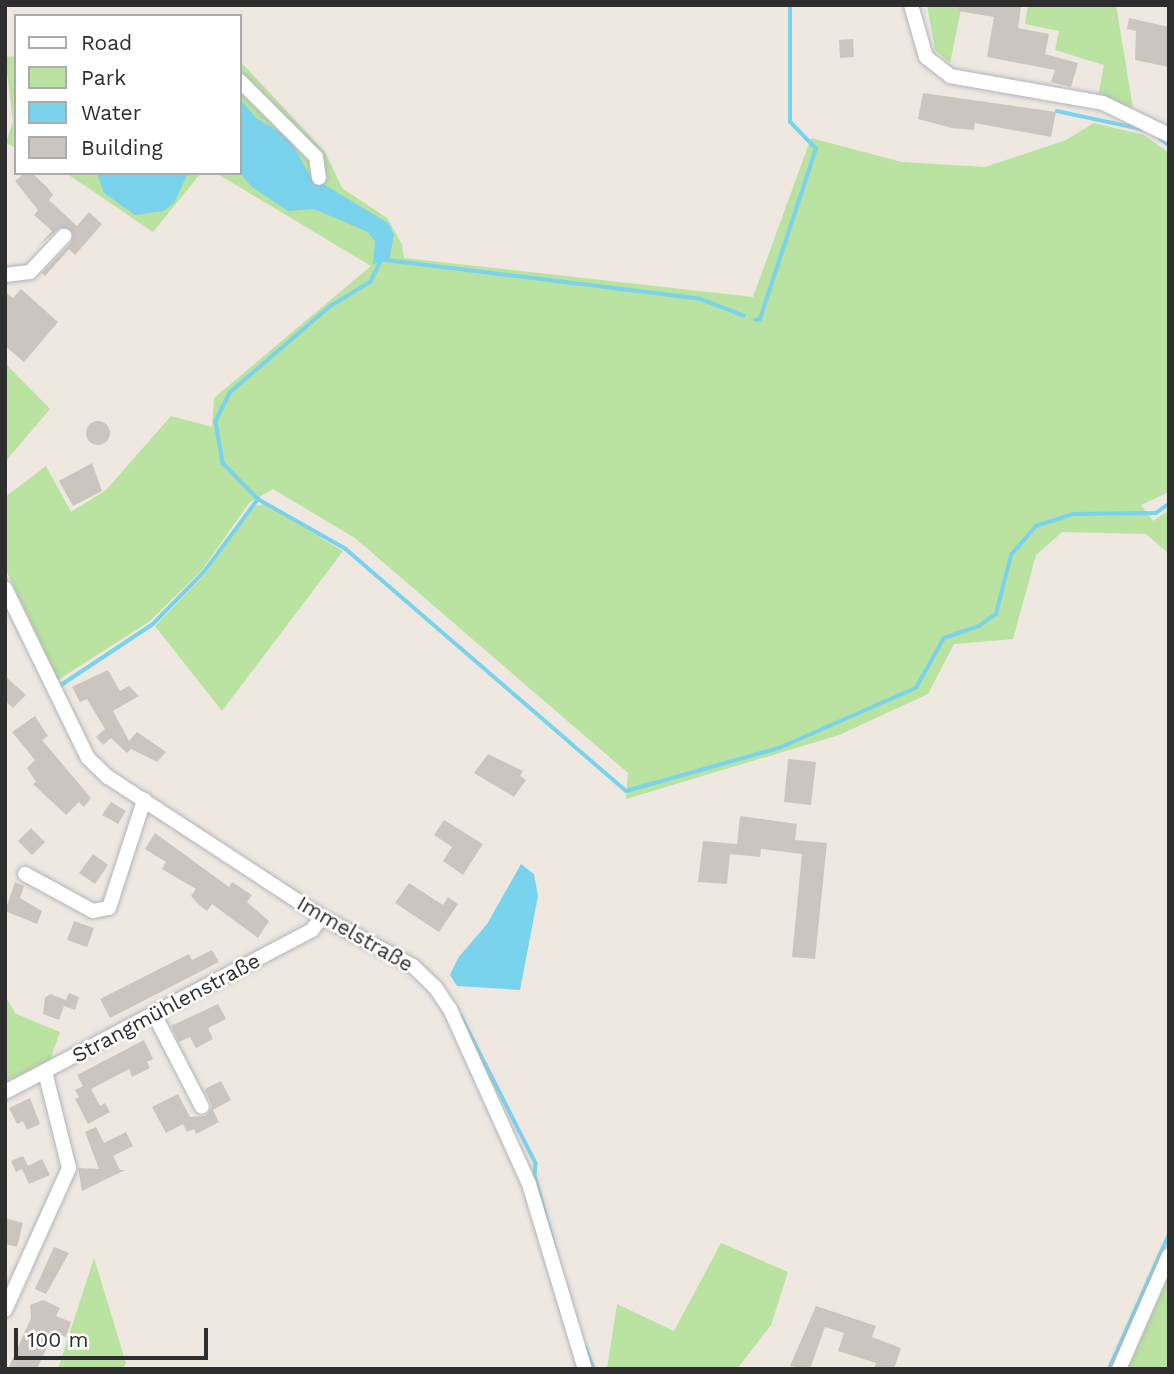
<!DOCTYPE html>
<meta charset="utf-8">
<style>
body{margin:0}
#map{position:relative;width:1174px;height:1374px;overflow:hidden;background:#eee8e1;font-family:"Work Sans",sans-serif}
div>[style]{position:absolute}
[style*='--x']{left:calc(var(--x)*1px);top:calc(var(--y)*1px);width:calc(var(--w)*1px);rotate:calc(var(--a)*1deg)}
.green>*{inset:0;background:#bae2a0}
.water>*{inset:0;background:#79d3ec}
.stream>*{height:3.5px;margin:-1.75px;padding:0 1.75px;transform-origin:1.75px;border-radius:1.75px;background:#79d3ec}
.building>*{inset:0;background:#cac6bf}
.round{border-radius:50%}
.roads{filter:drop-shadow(0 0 2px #b1b4bd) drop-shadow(0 0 2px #b1b4bd)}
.minor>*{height:14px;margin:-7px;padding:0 7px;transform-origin:7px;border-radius:7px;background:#fff}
span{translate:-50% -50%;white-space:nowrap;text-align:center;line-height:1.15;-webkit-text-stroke:5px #fff;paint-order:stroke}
.street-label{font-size:21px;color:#2e2e2e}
.frame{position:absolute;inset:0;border:7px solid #2e2e2e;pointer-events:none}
.legend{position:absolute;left:14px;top:14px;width:228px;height:161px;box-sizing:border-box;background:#fff;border:2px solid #ababab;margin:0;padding:9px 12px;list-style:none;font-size:21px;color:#2e2e2e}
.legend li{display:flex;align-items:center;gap:14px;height:35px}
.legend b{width:35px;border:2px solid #ababab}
.scale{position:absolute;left:14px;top:1328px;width:194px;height:32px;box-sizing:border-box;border:4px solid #2e2e2e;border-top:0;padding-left:9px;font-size:21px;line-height:24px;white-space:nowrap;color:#2e2e2e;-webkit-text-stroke:5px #fff;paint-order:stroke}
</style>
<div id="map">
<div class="green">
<i style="clip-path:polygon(927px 5px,962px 5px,950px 63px,935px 50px)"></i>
<i style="clip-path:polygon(1028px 5px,1116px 5px,1133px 108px,1098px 97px,1104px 65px,1055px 50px,1059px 31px,1025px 24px)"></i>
<i style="clip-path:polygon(16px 56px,16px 148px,6px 143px,13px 121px,5px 57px)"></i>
<i style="clip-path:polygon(240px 61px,325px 152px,342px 188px,387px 218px,402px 244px,404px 258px,753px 297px,811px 138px,902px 162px,985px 167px,1066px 140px,1094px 123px,1144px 135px,1169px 153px,1169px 492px,1141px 505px,1153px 521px,1169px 510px,1169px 554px,1146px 534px,1062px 532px,1036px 555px,1013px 639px,954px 644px,928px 694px,839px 735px,626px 799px,628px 773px,355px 538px,273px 489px,249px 503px,202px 570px,150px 621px,58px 680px,5px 568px,5px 497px,46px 466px,71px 512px,106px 490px,171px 416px,212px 427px,214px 398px,371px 266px,216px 173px,240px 173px)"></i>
<i style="clip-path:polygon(66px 173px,201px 173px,153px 232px)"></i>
<i style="clip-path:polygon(5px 363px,50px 409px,5px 462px)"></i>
<i style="clip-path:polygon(265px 504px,343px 551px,222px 711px,155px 626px,206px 573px,254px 506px)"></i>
<i style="clip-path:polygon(5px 996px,16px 1014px,60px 1032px,50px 1060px,5px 1082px)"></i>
<i style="clip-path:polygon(721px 1243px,788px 1272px,771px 1325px,737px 1369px,607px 1369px,617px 1304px,674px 1331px)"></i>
<i style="clip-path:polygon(94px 1258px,126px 1363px,123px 1369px,58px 1369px)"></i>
<i style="clip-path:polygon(1169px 1275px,1169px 1369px,1128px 1369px)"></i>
</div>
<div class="water">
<i style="clip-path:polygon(240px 99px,256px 118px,289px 138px,310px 176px,388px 223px,394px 235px,389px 260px,373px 264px,375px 241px,368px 232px,314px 209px,288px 211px,252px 187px,240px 173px)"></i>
<i style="clip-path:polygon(97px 173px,188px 173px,174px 203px,163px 211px,135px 215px,104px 193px)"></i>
<i style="clip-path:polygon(521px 864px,534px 874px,538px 896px,520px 990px,457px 986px,450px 975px,458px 958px,487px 924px)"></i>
</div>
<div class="stream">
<i style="--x:1057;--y:111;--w:86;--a:12.1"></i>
<i style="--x:1160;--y:138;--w:11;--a:38"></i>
<i style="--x:744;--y:316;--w:48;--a:-159.3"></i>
<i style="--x:699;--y:299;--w:319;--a:-173"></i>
<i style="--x:382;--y:260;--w:25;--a:117"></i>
<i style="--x:371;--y:282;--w:48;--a:148.6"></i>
<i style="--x:330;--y:307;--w:132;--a:139.3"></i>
<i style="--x:230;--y:393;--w:32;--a:116"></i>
<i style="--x:216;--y:422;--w:42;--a:80.3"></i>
<i style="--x:223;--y:463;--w:50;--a:45.8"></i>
<i style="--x:258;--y:499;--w:101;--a:29.6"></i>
<i style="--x:346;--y:549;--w:370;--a:40.8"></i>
<i style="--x:626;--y:791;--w:159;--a:-15.7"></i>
<i style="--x:779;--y:748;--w:150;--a:-23.7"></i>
<i style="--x:916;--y:688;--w:57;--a:-60.8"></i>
<i style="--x:944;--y:638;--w:37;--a:-19"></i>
<i style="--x:979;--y:626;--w:21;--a:-35"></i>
<i style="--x:996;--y:614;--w:61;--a:-75.7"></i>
<i style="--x:1011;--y:555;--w:38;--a:-49"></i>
<i style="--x:1036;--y:526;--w:39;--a:-18"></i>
<i style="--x:1073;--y:514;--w:83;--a:-0.7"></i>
<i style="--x:1156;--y:513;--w:16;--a:-35"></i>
<i style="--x:755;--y:320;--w:5;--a:-11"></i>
<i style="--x:760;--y:319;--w:179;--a:-71.8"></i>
<i style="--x:816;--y:149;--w:37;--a:-134"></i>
<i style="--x:790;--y:122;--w:117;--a:-90"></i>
<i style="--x:61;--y:685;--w:110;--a:-33.5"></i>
<i style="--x:153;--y:624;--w:73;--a:-45.6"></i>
<i style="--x:204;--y:572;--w:91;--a:-53.5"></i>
<i style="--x:461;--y:1016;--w:165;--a:63"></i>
<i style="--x:536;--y:1163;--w:13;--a:94"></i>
<i style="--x:535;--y:1176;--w:74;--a:74.3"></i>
<i style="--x:586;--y:1348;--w:22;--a:69"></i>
<i style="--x:1109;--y:1369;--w:148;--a:-66"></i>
</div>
<div class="building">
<i style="clip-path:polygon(958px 5px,1021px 7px,1018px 28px,1049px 34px,1045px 54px,1078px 63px,1071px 87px,1051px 82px,1055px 70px,987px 57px,994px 17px,958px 11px)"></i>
<i style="clip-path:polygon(1129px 18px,1169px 27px,1169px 67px,1135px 60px,1136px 31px,1127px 29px)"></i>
<i style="clip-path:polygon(853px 39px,854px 57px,840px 58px,839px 40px)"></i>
<i style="clip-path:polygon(923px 93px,1056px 112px,1051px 137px,975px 123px,974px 130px,952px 128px,918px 119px)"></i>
<i style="clip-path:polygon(25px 173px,32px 173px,47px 187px,53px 195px,49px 200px,77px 226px,89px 212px,102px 224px,75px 255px,69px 249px,45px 276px,42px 273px,71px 243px,73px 234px,61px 227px,39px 245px,52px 231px,34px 215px,38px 210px,15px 181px)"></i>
<i style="clip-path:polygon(21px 289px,58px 322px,24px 362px,5px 346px,5px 292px,13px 298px)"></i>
<i class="round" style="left:86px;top:421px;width:24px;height:24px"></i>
<i style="clip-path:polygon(92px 463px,102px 491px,73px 506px,59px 481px)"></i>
<i style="clip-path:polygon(108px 670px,120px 691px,129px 686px,139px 696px,113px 711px,129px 741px,137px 732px,166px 752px,157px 762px,131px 749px,127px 753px,111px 738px,103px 745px,96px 737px,105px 729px,87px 699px,80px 702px,72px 687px)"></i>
<i style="clip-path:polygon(5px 676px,26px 695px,13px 708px,5px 701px)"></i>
<i style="clip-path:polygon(35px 716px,48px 736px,42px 740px,91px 798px,84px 807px,79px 802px,66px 815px,33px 784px,36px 782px,27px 768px,35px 760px,12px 732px)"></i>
<i style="clip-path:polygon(488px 754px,523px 771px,520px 776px,526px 780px,514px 797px,474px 773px)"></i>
<i style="clip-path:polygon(788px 759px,816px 762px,811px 805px,784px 802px)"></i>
<i style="clip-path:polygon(111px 802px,126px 811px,118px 824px,102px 815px)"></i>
<i style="clip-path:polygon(740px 816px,797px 824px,795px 840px,827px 843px,815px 959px,792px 957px,802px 854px,761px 849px,760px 857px,730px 854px,727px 884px,698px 882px,703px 841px,737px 844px)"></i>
<i style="clip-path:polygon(444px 820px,483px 844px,463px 875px,443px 861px,452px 847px,434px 835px)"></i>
<i style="clip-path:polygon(31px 828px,45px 842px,32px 855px,18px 841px)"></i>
<i style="clip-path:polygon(155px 833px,229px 887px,232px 882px,252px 895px,247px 902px,269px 921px,258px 938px,212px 904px,207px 911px,199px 905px,191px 896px,196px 889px,162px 869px,166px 862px,145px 849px)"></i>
<i style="clip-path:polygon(93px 854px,108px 865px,95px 884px,79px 873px)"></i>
<i style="clip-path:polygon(15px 882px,24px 886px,20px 898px,42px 911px,37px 924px,5px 911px)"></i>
<i style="clip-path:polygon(409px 883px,443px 905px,448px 897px,458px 904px,439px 932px,395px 903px)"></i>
<i style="clip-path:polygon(74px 921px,94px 928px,87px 947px,67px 940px)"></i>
<i style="clip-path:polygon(212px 950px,219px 962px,110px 1018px,100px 999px,189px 954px,192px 960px)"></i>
<i style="clip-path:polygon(69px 993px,79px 997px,75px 1010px,64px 1006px,59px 1020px,43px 1014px,45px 998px,50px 994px,66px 1000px)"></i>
<i style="clip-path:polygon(218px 1004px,226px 1019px,208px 1028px,213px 1039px,196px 1048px,190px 1037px,179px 1042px,171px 1026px)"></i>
<i style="clip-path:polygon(144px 1040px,153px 1059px,147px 1062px,150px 1068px,132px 1077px,129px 1069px,91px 1089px,100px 1106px,105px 1103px,110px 1112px,88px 1124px,75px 1099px,79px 1097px,75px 1090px,83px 1086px,77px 1075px)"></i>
<i style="clip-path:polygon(221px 1081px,231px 1100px,213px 1110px,219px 1122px,196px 1134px,194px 1129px,187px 1132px,183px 1124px,166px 1133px,152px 1107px,178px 1094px,190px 1117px,206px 1116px,212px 1107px,205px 1089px)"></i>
<i style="clip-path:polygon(30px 1098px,40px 1124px,27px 1130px,23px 1121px,17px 1124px,9px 1108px)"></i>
<i style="clip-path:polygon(96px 1127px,104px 1143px,126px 1132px,133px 1146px,113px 1156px,120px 1170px,125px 1170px,82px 1191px,78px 1168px,99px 1169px,85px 1132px)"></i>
<i style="clip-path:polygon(23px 1156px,28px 1166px,42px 1159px,50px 1175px,29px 1184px,22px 1169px,16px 1172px,11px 1161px)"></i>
<i style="clip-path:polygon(5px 1218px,23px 1223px,17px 1247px,5px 1244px)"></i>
<i style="clip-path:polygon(54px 1247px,69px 1253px,46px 1294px,35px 1289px)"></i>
<i style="clip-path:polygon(43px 1300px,60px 1308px,56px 1316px,71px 1322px,66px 1337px,54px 1332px,37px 1369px,8px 1369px,31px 1318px,30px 1305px)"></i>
<i style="clip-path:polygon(816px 1306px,876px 1326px,872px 1337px,901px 1348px,894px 1369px,874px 1369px,876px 1363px,838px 1351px,844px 1333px,825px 1327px,810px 1369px,790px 1366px)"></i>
</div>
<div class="roads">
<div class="minor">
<i style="--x:911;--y:5;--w:54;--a:73.9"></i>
<i style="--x:926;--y:57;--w:31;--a:38"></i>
<i style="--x:950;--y:76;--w:155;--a:10"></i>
<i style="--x:1103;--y:103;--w:73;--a:25.9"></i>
<i style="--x:240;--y:81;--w:107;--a:45"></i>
<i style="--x:316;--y:157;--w:21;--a:82"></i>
<i style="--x:5;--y:275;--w:25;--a:-7"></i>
<i style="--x:30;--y:272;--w:50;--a:-46.6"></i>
<i style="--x:5;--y:588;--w:189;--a:64"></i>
<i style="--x:88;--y:758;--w:28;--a:44"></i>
<i style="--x:108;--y:777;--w:256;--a:33.2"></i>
<i style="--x:322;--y:917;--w:103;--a:28.3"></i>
<i style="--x:413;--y:966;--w:30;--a:44"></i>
<i style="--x:435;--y:987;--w:27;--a:56"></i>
<i style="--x:450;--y:1009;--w:192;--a:65.7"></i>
<i style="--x:529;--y:1184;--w:193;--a:73.2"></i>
<i style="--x:25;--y:874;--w:77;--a:28.6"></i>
<i style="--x:93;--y:911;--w:16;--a:-11"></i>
<i style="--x:109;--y:908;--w:114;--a:-72"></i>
<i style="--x:155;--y:1016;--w:102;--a:62.7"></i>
<i style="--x:5;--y:1092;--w:347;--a:-27.8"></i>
<i style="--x:312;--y:930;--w:16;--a:-52"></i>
<i style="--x:5;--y:1310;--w:156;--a:-65.7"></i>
<i style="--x:69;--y:1168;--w:99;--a:-104"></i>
<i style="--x:1119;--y:1369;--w:124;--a:-66.3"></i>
</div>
</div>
<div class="street-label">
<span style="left:355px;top:934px;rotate:30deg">Immelstraße</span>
<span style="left:166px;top:1008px;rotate:-28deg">Strangmühlenstraße</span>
</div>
<div class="frame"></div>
<ul class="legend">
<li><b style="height:9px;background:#fff"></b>Road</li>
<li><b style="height:19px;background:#bae2a0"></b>Park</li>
<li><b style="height:19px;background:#79d3ec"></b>Water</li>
<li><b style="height:19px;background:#cac6bf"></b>Building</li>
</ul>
<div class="scale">100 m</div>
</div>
